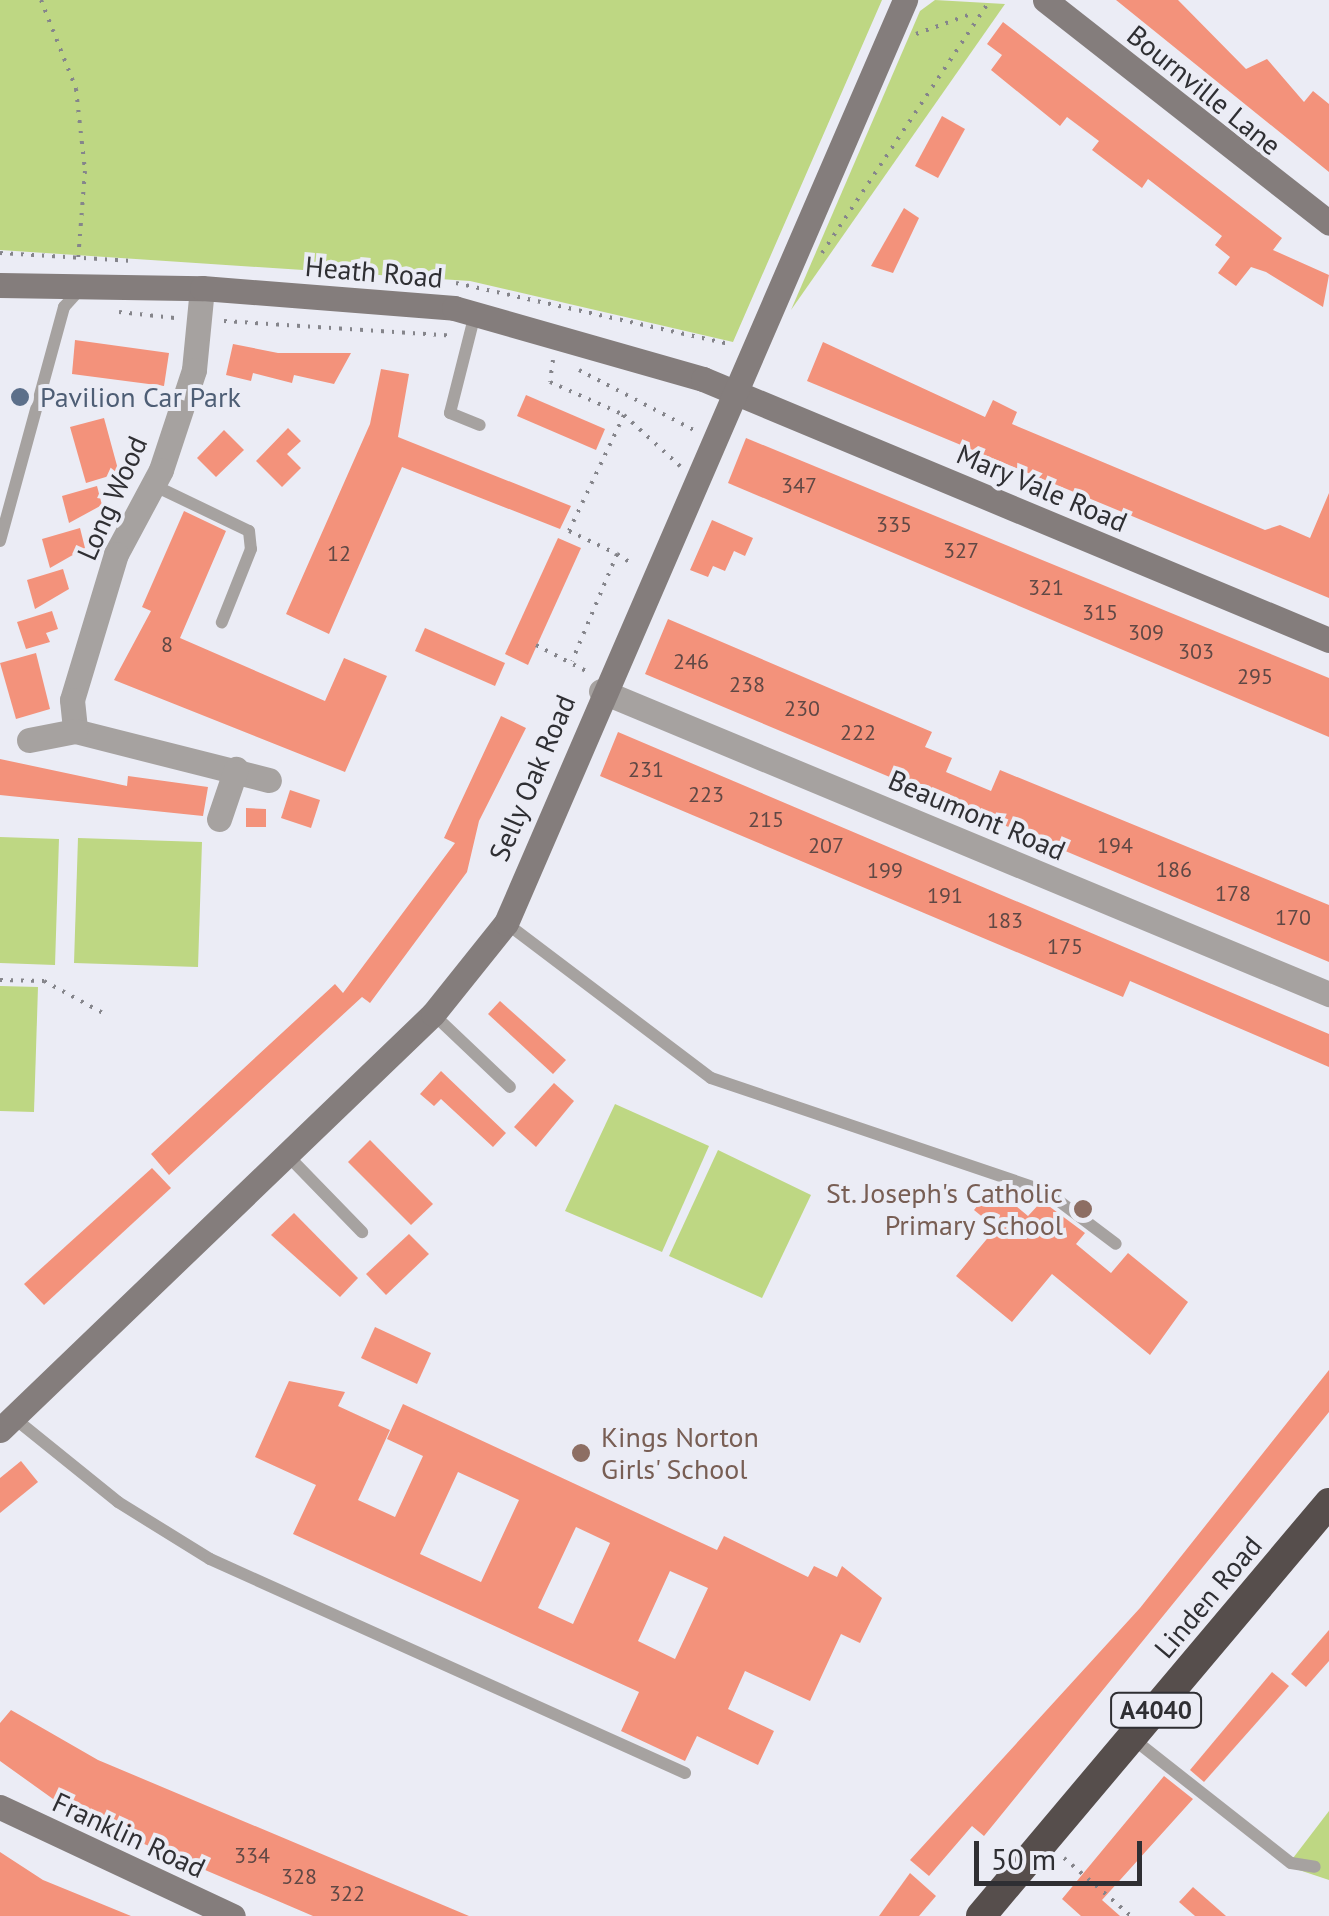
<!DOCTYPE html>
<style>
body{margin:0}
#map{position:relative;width:1329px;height:1916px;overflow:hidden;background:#ebecf5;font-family:"PT Sans",sans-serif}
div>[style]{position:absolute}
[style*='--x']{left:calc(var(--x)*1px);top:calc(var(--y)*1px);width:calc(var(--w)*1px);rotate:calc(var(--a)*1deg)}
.green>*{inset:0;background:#bed783}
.building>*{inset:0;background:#f3927b}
.path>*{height:4px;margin-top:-2px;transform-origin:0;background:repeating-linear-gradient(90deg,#85858b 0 2.5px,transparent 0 10.5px)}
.lane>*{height:12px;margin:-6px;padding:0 6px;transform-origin:6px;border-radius:6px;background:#a6a2a0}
.street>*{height:25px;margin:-12.5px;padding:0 12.5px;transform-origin:12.5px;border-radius:12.5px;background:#a6a2a0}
.secondary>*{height:25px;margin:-12.5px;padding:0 12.5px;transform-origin:12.5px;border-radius:12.5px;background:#847d7c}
.highway>*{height:30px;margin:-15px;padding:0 15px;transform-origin:15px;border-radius:15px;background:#564e4c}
.dots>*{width:28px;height:28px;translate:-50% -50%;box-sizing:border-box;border:5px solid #ebecf5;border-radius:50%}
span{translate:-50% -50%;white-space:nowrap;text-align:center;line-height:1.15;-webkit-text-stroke:8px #ebecf5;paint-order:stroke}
.number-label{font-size:22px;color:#604845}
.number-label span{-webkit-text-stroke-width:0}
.shield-label span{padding:2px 8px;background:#ebecf5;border:2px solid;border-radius:8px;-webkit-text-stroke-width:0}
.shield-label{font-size:25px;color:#2f2f33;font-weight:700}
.street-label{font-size:28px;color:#2f2f33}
.service-label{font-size:28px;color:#4e5e75}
.left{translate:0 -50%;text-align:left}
.education-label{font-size:28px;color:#785e54}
.right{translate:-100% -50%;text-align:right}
.scale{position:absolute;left:974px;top:1841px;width:168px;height:45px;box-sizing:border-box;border:5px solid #2f2f33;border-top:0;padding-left:12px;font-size:30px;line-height:35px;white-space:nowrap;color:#2f2f33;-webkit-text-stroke:8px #ebecf5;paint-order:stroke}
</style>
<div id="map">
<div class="green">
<i style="clip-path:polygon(0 0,882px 0,733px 342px,470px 281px,0 250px)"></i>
<i style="clip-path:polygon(935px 0,1005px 4px,791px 310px,920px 11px)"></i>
<i style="clip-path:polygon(0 837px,59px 839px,55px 965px,0 963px)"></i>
<i style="clip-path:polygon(78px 838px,202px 842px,198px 967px,74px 963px)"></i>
<i style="clip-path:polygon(0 986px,38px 987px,34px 1112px,0 1111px)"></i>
<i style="clip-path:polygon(615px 1104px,709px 1146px,662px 1252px,565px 1211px)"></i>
<i style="clip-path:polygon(718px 1150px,811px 1195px,762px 1298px,669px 1256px)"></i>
<i style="clip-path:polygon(1329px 1811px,1329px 1880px,1287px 1866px)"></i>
</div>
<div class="building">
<i style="clip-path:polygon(1116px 0,1178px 0,1246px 69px,1267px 59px,1304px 102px,1313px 91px,1329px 104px,1329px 172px)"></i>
<i style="clip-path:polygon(1003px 22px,1282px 238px,1273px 250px,1329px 275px,1323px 307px,1266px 272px,1251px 267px,1236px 286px,1218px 273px,1230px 257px,1215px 245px,1222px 236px,1148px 179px,1142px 188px,1092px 150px,1099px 141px,1067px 117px,1060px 126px,991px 70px,1002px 55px,987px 44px)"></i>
<i style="clip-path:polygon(942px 116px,965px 129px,938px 178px,915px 166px)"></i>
<i style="clip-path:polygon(904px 208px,919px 218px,893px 273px,871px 266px)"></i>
<i style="clip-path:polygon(75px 340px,169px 353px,164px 386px,72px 374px)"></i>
<i style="clip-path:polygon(823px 342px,985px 417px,993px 400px,1017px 412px,1012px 424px,1265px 530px,1280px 525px,1310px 538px,1329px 493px,1329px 598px,807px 381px)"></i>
<i style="clip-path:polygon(233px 344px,278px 353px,351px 353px,334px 384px,294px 375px,292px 383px,253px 373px,251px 381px,226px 375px)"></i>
<i style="clip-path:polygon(381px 369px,409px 374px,398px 437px,571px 506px,560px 529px,402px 467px,329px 634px,286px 614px,370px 424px)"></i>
<i style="clip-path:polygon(526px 395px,605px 429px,596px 450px,517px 416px)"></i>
<i style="clip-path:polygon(104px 418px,119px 473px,86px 483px,70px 427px)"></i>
<i style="clip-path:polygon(288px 428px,301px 441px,287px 454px,301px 468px,282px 487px,256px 461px)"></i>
<i style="clip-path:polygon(224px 430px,244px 450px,216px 477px,197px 458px)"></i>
<i style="clip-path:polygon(746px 438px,1329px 678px,1329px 737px,728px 483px)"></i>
<i style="clip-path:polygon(97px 486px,102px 505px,69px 523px,62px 496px)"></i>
<i style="clip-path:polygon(184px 511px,226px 531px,180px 638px,325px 701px,344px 658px,387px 676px,345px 772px,114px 680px,151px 611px,142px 607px)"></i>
<i style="clip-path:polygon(712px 520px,753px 538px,745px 556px,734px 551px,725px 571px,713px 566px,708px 577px,690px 570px)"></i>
<i style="clip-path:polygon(80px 528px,85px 548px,50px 568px,42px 539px)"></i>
<i style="clip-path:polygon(558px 538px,581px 548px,528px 665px,505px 654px)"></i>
<i style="clip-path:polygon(63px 569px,69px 589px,35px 609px,27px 580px)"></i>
<i style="clip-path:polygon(52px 611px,58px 629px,46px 633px,50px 642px,26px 649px,17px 622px)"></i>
<i style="clip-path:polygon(668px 619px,932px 732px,925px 747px,952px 758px,946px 772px,991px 791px,1000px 770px,1329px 905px,1329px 962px,645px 674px)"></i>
<i style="clip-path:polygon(425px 628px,505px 663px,495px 686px,415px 651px)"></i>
<i style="clip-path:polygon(36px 653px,50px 709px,16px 719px,0 663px)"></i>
<i style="clip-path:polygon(501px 716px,526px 728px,479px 821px,467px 872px,370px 1003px,362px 997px,169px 1175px,151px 1154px,335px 984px,343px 993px,455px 843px,444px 838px)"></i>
<i style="clip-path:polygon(618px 732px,1329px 1034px,1329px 1067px,1130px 981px,1123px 997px,600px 776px)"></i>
<i style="clip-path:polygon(0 759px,127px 786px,128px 776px,208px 787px,203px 816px,0 795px)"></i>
<i style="clip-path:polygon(290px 790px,320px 800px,311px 828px,281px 818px)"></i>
<i style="clip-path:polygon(246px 808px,266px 809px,266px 827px,246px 827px)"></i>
<i style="clip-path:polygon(500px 1001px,566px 1060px,553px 1074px,488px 1014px)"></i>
<i style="clip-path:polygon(441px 1071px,506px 1133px,493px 1147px,441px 1099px,434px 1106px,420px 1094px)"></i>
<i style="clip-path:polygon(554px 1083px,574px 1101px,536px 1147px,514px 1127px)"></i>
<i style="clip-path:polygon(370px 1140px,433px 1204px,411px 1225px,348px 1162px)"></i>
<i style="clip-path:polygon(152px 1168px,171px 1188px,44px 1305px,24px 1284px)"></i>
<i style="clip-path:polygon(993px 1187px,1028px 1216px,1042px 1201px,1085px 1233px,1076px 1244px,1111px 1273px,1128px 1253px,1188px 1302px,1150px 1355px,1052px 1274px,1012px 1322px,956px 1276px,996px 1228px,974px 1210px)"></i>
<i style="clip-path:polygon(294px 1213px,358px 1278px,340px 1297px,271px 1235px)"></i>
<i style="clip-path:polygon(409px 1234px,429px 1254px,386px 1295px,366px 1274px)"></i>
<i style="clip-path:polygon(375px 1327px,431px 1353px,417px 1384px,361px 1358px)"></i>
<i style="clip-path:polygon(1329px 1370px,1329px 1412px,993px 1825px,984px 1836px,972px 1826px,929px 1876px,910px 1860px,1140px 1608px)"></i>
<i style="clip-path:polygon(evenodd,289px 1381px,345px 1392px,338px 1406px,390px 1430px,358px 1500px,395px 1517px,423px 1456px,387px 1439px,403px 1404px,717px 1550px,724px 1536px,808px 1577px,814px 1566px,837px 1577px,842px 1566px,882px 1598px,860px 1643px,841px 1634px,810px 1701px,745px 1671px,728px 1709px,774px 1731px,758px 1765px,697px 1736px,685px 1761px,621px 1731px,639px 1692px,293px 1534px,316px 1485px,255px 1457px,289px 1381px,458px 1472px,519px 1500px,481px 1582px,420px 1554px,458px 1472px,289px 1381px,576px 1527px,610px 1543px,573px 1624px,538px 1608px,576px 1527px,289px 1381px,670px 1571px,708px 1588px,675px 1659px,638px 1641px,670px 1571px)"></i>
<i style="clip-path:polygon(21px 1461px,38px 1482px,0 1513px,0 1478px)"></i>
<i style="clip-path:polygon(1329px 1630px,1329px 1661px,1306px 1687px,1291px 1674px)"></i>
<i style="clip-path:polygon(1272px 1672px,1289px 1686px,1204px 1782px,1190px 1770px)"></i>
<i style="clip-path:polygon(11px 1710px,98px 1760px,469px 1916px,313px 1916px,74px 1814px,0 1761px,0 1723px)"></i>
<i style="clip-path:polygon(1164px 1776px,1193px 1799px,1102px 1900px,1120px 1916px,1081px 1916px,1062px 1899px)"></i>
<i style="clip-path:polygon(0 1852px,43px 1880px,131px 1916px,0 1916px)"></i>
<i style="clip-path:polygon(910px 1873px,936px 1896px,919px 1916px,879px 1916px)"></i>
<i style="clip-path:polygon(1193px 1887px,1226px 1916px,1195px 1916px,1179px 1902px)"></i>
</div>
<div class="path">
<i style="--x:41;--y:0;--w:96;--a:68.5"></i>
<i style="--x:76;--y:89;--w:82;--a:83.7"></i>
<i style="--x:85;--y:171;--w:89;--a:94.5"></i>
<i style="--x:916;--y:34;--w:59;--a:-20"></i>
<i style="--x:0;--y:253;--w:133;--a:3.4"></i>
<i style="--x:822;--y:253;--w:304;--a:-56.4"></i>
<i style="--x:456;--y:283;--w:281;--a:12.6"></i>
<i style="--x:119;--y:312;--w:56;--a:6.1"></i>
<i style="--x:224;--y:321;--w:230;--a:3.7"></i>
<i style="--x:553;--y:360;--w:22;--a:98"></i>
<i style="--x:550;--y:382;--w:81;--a:24"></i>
<i style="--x:624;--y:415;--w:128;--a:115.4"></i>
<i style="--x:569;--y:531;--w:53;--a:25.6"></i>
<i style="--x:617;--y:554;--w:116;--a:112.8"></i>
<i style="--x:579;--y:370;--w:130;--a:27.6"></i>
<i style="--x:624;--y:415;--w:76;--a:42.3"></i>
<i style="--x:617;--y:554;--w:20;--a:33"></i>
<i style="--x:536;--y:645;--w:56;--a:27.5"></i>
<i style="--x:0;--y:980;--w:44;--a:1.3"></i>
<i style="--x:44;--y:981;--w:67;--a:28.5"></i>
<i style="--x:1064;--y:1858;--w:89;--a:40.9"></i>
</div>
<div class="lane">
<i style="--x:475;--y:314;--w:102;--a:104.2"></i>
<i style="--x:450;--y:413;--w:32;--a:22"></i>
<i style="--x:153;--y:485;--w:106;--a:25.6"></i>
<i style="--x:249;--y:531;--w:18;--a:84"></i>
<i style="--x:251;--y:549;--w:79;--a:111.7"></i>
<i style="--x:0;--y:541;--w:243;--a:-74.7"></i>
<i style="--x:64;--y:307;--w:27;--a:-48"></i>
<i style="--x:506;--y:923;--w:257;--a:37.1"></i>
<i style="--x:711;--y:1078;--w:355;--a:18.7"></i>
<i style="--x:1047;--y:1192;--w:86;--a:37"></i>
<i style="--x:433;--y:1014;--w:106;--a:43.5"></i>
<i style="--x:289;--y:1157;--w:105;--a:45.8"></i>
<i style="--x:14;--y:1418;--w:134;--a:38.9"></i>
<i style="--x:118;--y:1502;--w:108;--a:31.8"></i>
<i style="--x:210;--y:1559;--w:521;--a:24.25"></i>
<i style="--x:1132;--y:1738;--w:202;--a:38.2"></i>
<i style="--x:1291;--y:1863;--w:24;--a:9"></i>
</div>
<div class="street">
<i style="--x:202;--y:288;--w:82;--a:95.6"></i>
<i style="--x:194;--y:370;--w:105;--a:108.3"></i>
<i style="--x:161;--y:470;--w:95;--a:118.2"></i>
<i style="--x:116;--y:554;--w:152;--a:106.8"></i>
<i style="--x:72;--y:700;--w:31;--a:84"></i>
<i style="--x:75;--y:731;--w:200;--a:14.2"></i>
<i style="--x:601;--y:691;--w:789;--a:22.6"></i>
<i style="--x:29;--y:740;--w:47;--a:-11.1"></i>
<i style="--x:219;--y:819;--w:53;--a:-71.2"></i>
</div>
<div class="secondary">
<i style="--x:1045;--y:0;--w:361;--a:38.1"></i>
<i style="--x:0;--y:285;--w:202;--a:0.9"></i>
<i style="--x:202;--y:288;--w:253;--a:4.5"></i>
<i style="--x:454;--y:308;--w:259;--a:15.9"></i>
<i style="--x:703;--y:379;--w:678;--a:22.63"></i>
<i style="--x:0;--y:1430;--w:600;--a:-43.85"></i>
<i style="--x:433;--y:1014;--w:117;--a:-51.3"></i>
<i style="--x:506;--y:923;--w:1006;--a:-66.62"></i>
<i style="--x:0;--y:1807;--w:257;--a:25.1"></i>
</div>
<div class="highway">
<i style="--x:981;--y:1916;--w:540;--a:-49.88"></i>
</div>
<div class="dots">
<i style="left:20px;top:397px;background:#5c6f8a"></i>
<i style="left:1083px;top:1209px;background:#8d6e63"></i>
<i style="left:581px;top:1453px;background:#8d6e63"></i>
</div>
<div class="number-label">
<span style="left:799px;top:486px">347</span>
<span style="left:894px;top:525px">335</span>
<span style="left:961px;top:551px">327</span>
<span style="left:339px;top:554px">12</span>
<span style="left:1046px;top:588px">321</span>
<span style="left:1100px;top:613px">315</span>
<span style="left:1146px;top:633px">309</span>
<span style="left:167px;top:645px">8</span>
<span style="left:1196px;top:652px">303</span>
<span style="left:691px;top:662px">246</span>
<span style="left:1255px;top:677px">295</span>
<span style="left:747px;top:685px">238</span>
<span style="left:802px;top:709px">230</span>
<span style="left:858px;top:733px">222</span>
<span style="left:646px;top:770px">231</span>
<span style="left:706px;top:795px">223</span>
<span style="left:766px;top:820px">215</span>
<span style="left:826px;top:846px">207</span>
<span style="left:1115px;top:846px">194</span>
<span style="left:1174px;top:870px">186</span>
<span style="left:885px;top:871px">199</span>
<span style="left:1233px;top:894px">178</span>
<span style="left:945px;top:896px">191</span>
<span style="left:1293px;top:918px">170</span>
<span style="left:1005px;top:921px">183</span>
<span style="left:1065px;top:947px">175</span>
<span style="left:252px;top:1856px">334</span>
<span style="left:299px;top:1877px">328</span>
<span style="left:347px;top:1894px">322</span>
</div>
<div class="shield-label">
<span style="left:1156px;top:1710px">A4040</span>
</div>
<div class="street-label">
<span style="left:1204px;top:90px;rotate:39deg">Bournville Lane</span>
<span style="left:374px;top:272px;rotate:5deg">Heath Road</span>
<span style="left:1042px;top:488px;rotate:23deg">Mary Vale Road</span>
<span style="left:112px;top:498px;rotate:-66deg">Long Wood</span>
<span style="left:532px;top:778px;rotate:-67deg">Selly Oak Road</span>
<span style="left:977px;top:815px;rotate:23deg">Beaumont Road</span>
<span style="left:1208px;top:1597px;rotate:-50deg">Linden Road</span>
<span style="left:129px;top:1835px;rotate:25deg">Franklin Road</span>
</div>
<div class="service-label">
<span class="left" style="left:40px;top:397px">Pavilion Car Park</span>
</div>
<div class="education-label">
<span class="right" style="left:1063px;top:1209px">St. Joseph's Catholic<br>Primary School</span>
<span class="left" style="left:601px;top:1453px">Kings Norton<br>Girls' School</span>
</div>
<div class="scale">50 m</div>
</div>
